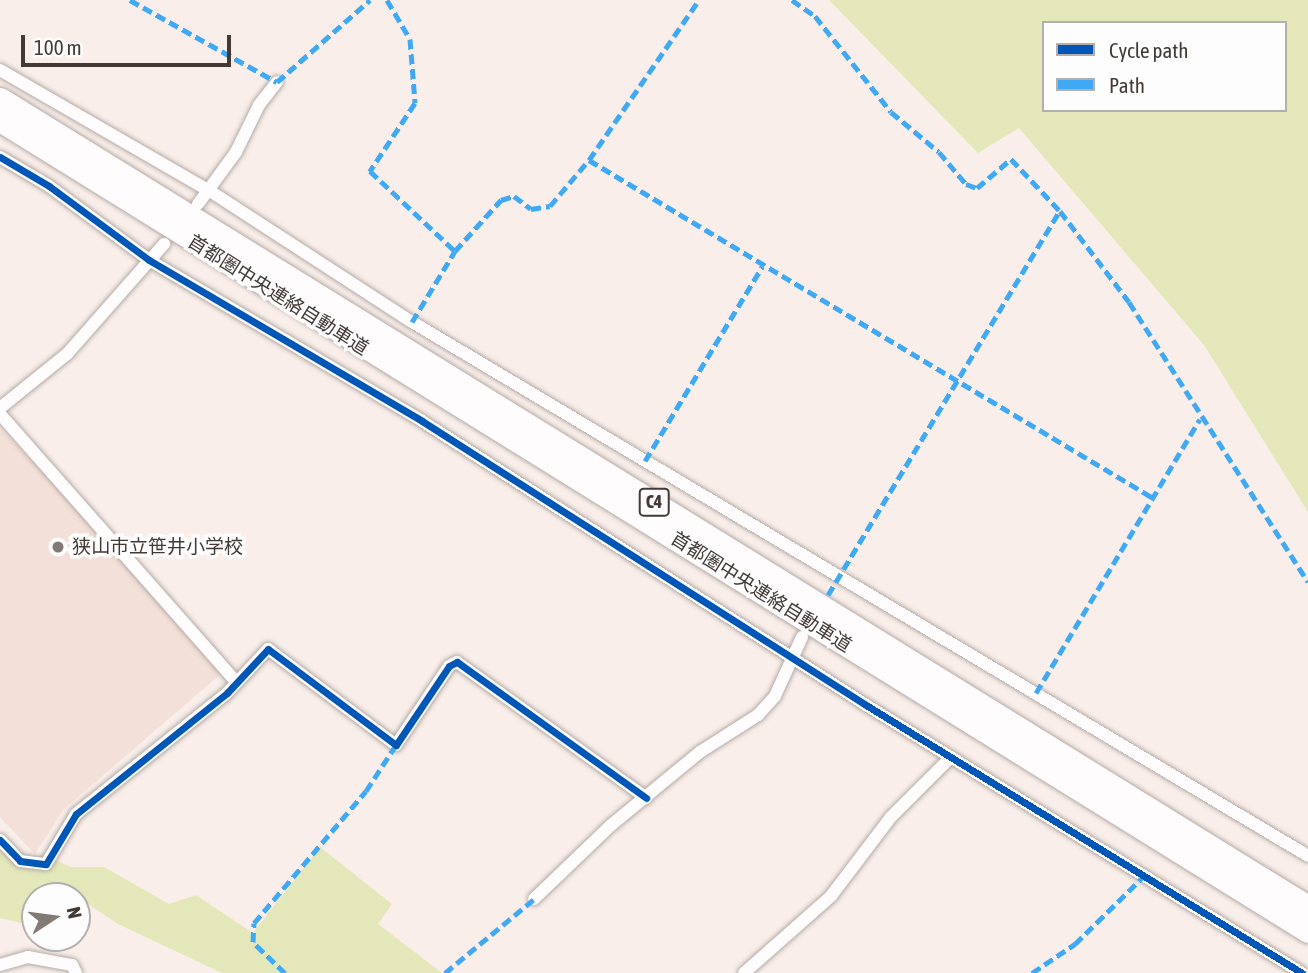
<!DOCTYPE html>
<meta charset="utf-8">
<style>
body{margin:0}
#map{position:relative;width:1308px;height:973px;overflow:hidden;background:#f9eee9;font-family:"Asap Condensed","Noto Sans JP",sans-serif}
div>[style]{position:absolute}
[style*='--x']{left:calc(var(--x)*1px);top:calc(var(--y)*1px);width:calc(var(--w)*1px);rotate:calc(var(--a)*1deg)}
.built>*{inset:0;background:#f3e0d8}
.green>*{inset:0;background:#e4e7ba}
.roads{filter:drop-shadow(0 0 2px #b4aba7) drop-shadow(0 0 2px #b4aba7)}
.street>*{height:12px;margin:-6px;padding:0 6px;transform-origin:6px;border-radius:6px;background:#fefcfc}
.highway>*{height:23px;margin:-11.5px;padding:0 11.5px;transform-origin:11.5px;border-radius:11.5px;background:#fefcfc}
.quiet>*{height:5px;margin-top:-2.5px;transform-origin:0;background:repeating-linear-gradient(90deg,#3fa9f5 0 10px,transparent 0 15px)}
.cycleway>*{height:7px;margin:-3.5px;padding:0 3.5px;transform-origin:3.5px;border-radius:3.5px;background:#0057b8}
.dots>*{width:19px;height:19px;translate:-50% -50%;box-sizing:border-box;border:4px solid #fdfdfd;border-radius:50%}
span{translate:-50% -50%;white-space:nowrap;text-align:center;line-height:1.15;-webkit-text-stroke:7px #fdfdfd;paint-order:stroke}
.shield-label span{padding:2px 5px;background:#fdfdfd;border:2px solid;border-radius:5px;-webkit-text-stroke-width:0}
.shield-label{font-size:18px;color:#433a36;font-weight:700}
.street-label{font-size:19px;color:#433a36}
.poi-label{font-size:19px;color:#433a36}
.left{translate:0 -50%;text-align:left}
.legend{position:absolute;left:1042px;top:21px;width:245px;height:91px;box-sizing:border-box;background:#fdfdfd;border:2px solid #b3afad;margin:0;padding:9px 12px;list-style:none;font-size:21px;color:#433a36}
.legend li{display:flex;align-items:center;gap:14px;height:35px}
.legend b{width:35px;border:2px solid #b3afad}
.north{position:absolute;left:21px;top:882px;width:70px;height:70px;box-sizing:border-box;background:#fdfdfd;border:2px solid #b3afad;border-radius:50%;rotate:77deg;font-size:19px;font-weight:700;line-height:28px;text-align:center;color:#433a36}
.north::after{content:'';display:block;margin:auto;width:24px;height:32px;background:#837975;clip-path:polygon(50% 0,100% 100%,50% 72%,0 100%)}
.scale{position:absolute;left:21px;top:35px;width:210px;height:32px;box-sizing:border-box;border:4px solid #433a36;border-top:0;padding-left:9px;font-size:21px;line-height:24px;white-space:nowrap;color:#433a36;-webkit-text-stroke:5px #fdfdfd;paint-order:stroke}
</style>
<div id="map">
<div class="built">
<i style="clip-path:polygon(0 428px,230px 666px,63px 810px,35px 854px,0 817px)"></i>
</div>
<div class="green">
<i style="clip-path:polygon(evenodd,829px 0,1308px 0,1308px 512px,1204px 345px,1019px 128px,978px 153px,829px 0,1044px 23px,1285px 23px,1285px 110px,1044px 110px,1044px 23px)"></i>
<i style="clip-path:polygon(0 834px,27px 861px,44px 855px,71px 867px,104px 867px,169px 904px,196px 895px,253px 933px,320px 847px,392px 904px,378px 924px,442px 973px,222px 973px,118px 924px,58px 884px,54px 896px,35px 896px,35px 926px,0 918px)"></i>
</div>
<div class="roads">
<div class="street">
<i style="--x:0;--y:70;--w:242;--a:30"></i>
<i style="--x:210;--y:191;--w:241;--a:33"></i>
<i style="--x:412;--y:322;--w:1043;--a:30.79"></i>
<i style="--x:0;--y:157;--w:57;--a:30.6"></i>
<i style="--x:49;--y:186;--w:124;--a:36.5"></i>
<i style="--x:149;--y:260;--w:317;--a:30.5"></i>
<i style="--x:422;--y:421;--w:527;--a:32.6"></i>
<i style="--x:866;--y:705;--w:512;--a:31.58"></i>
<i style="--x:198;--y:204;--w:64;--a:-53.8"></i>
<i style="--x:236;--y:152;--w:52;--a:-63.9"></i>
<i style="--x:259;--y:105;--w:29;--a:-52"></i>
<i style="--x:0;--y:408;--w:86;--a:-38.9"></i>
<i style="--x:67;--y:354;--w:147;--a:-48.6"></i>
<i style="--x:0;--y:414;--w:357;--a:48.6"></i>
<i style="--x:0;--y:840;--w:29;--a:46"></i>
<i style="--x:20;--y:861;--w:26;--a:7"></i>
<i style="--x:46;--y:864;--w:58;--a:-59"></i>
<i style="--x:76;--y:814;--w:193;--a:-38.7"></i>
<i style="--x:227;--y:693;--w:60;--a:-47"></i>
<i style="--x:268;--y:649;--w:160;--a:36.9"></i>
<i style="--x:396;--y:745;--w:95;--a:-56.1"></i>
<i style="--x:449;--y:666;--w:9;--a:-27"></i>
<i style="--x:457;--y:662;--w:233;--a:35.7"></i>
<i style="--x:534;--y:899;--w:105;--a:-43.8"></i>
<i style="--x:610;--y:826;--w:117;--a:-39.4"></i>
<i style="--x:700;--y:752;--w:69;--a:-32.5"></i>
<i style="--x:758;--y:715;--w:25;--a:-48"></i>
<i style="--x:775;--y:696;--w:65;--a:-65.4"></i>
<i style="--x:0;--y:965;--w:29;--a:-16"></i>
<i style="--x:28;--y:957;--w:45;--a:10.3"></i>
<i style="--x:72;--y:965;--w:9;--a:63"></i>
<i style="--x:744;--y:973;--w:116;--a:-41.5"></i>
<i style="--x:831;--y:896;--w:99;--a:-52.8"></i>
<i style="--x:891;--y:817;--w:85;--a:-45"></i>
</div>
<div class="highway">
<i style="--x:0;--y:99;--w:1537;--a:31.71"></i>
<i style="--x:0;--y:120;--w:1539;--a:31.8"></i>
</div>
</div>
<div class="quiet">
<i style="--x:130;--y:0;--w:168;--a:29.2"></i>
<i style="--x:277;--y:82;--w:124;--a:-41.4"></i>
<i style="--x:387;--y:0;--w:45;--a:59.5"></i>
<i style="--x:410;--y:39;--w:64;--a:85.5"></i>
<i style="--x:415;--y:103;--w:82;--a:123.5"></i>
<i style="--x:370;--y:171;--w:117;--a:43.3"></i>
<i style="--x:792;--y:0;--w:28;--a:35"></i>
<i style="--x:815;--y:16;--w:122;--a:51.6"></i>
<i style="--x:891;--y:112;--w:62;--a:39.8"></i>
<i style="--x:939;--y:152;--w:42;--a:49.8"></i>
<i style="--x:966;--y:184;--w:12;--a:20"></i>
<i style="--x:977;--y:188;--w:45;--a:-40.5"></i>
<i style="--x:1011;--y:159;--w:71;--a:46.7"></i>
<i style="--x:1060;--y:211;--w:114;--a:52.8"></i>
<i style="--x:1129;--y:302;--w:332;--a:57.4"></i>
<i style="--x:589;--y:160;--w:658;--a:30.93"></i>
<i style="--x:412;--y:322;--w:83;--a:-58.8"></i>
<i style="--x:455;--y:251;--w:69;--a:-48"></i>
<i style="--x:501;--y:200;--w:14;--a:-17"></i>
<i style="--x:514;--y:196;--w:21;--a:37"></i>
<i style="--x:531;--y:209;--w:19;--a:-9"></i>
<i style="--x:550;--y:206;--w:60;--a:-49.7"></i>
<i style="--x:589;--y:160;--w:194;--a:-55.5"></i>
<i style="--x:645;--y:461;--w:227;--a:-58.9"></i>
<i style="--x:828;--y:595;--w:449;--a:-58.9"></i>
<i style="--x:1036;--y:693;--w:319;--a:-59.1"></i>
<i style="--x:285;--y:973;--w:45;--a:-135.9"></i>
<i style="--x:253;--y:942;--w:19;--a:-87"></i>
<i style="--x:254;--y:923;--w:173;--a:-49.7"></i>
<i style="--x:366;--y:791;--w:55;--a:-56.9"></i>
<i style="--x:445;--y:973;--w:116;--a:-39.7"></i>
<i style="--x:1032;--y:973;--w:52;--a:-34"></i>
<i style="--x:1075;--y:944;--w:95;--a:-44.6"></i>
</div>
<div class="cycleway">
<i style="--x:0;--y:157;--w:57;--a:30.6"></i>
<i style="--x:49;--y:186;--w:124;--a:36.5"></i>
<i style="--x:149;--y:260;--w:317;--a:30.5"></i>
<i style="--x:422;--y:421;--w:527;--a:32.6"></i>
<i style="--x:866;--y:705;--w:512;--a:31.58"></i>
<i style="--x:0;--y:840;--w:29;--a:46"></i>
<i style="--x:20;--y:861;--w:26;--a:7"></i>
<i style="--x:46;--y:864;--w:58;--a:-59"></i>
<i style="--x:76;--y:814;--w:193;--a:-38.7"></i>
<i style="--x:227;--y:693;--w:60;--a:-47"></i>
<i style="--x:268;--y:649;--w:160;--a:36.9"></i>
<i style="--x:396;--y:745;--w:95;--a:-56.1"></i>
<i style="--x:449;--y:666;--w:9;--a:-27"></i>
<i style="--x:457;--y:662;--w:233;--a:35.7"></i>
</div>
<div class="dots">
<i style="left:58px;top:547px;background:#837975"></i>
</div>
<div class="shield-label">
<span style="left:654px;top:502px">C4</span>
</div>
<div class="street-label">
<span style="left:278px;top:295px;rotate:32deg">首都圏中央連絡自動車道</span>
<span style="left:761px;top:592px;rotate:32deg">首都圏中央連絡自動車道</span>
</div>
<div class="poi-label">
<span class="left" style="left:72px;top:547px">狭山市立笹井小学校</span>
</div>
<ul class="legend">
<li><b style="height:9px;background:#0057b8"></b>Cycle path</li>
<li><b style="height:9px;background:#3fa9f5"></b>Path</li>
</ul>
<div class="north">N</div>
<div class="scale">100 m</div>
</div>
